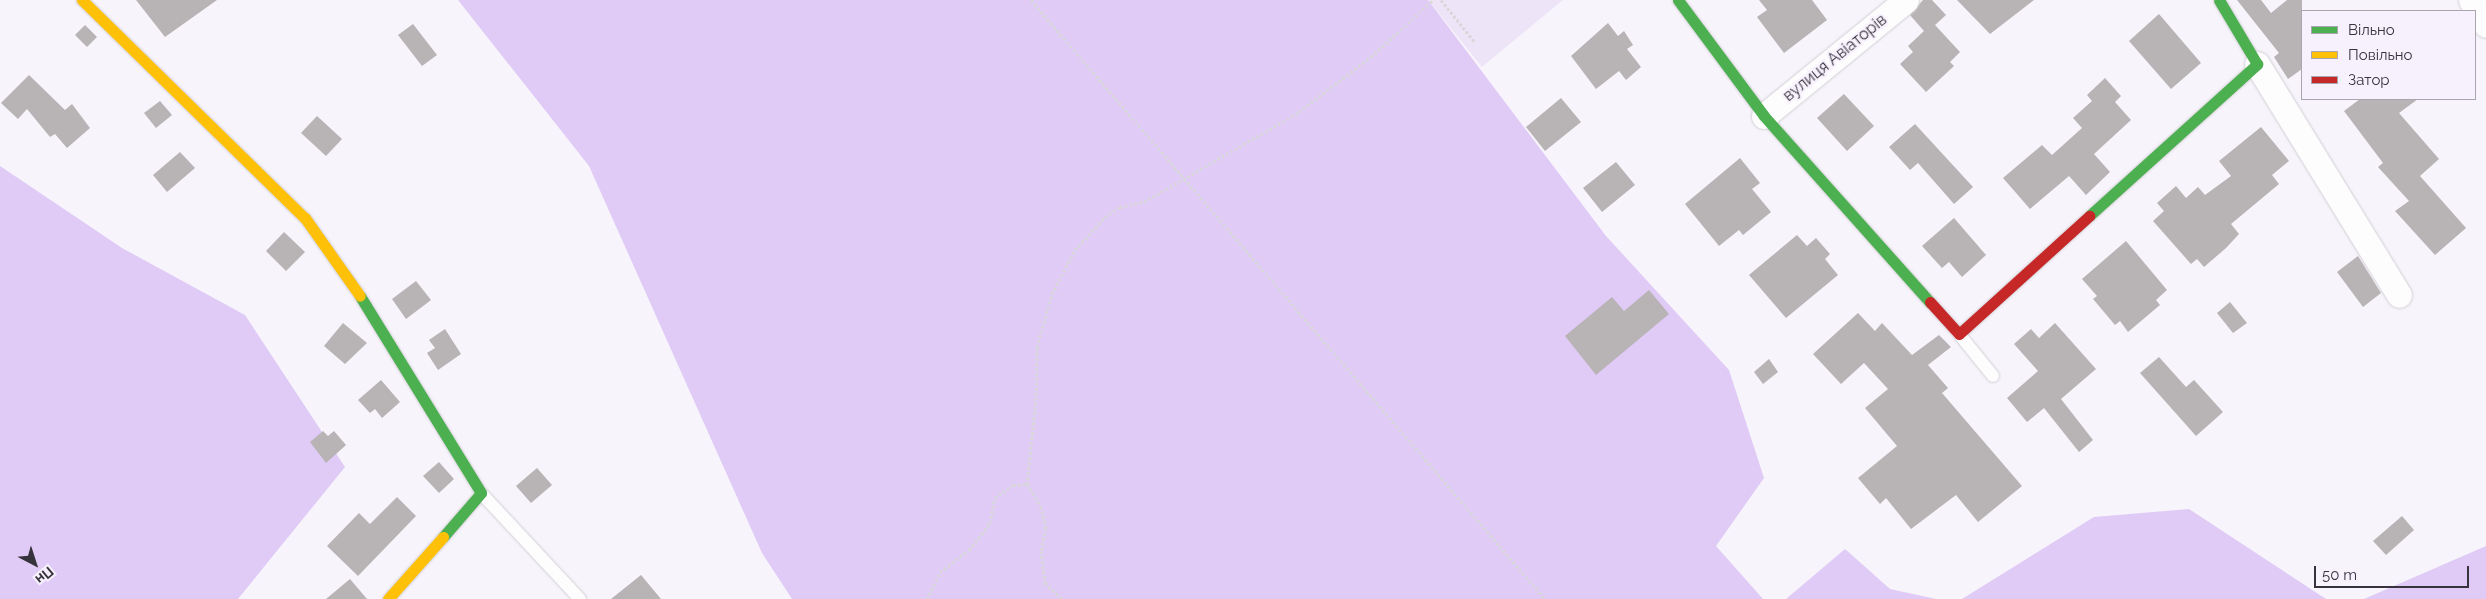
<!DOCTYPE html>
<meta charset="utf-8">
<style>
body{margin:0}
#map{position:relative;width:2486px;height:599px;overflow:hidden;background:#f7f4fb;font-family:Raleway,sans-serif}
div>[style]{position:absolute}
[style*='--x']{left:calc(var(--x)*1px);top:calc(var(--y)*1px);width:calc(var(--w)*1px);rotate:calc(var(--a)*1deg)}
.green>*{inset:0;background:#eee4f8}
.forest>*{inset:0;background:#e0cbf6}
.building>*{inset:0;background:#b8b3b4}
.path>*{height:3px;margin-top:-1.5px;transform-origin:0;background:repeating-linear-gradient(90deg,#d8d7d9 0 2.5px,transparent 0 5px)}
.roads{filter:drop-shadow(0 0 1px #d2cfd5) drop-shadow(0 0 1px #d2cfd5)}
.lane>*{height:12px;margin:-6px;padding:0 6px;transform-origin:6px;border-radius:6px;background:#fefdfe}
.street>*{height:25px;margin:-12.5px;padding:0 12.5px;transform-origin:12.5px;border-radius:12.5px;background:#fefdfe}
.fast>*{height:11px;margin:-5.5px;padding:0 5.5px;transform-origin:5.5px;border-radius:5.5px;background:#4caf50}
.slow>*{height:11px;margin:-5.5px;padding:0 5.5px;transform-origin:5.5px;border-radius:5.5px;background:#ffc107}
.jam>*{height:11px;margin:-5.5px;padding:0 5.5px;transform-origin:5.5px;border-radius:5.5px;background:#c62828}
span{translate:-50% -50%;white-space:nowrap;text-align:center;line-height:1.15;-webkit-text-stroke:4.5px #f7f1fe;paint-order:stroke}
.street-label{font-size:16px;color:#37333c}
.legend{position:absolute;left:2301px;top:10px;width:175px;height:90px;box-sizing:border-box;background:#f7f1fe;border:1px solid #aaa5b0;margin:0;padding:6px 9px;list-style:none;font-size:15px;color:#37333c}
.legend li{display:flex;align-items:center;gap:10px;height:25px}
.legend b{width:25px;border:1px solid #aaa5b0}
.north{position:absolute;left:10px;top:539px;width:50px;height:50px;-webkit-text-stroke:4px #f7f1fe;paint-order:stroke;rotate:140deg;font-size:14px;font-weight:700;line-height:20px;text-align:center;color:#37333c}
.north::after{content:'';display:block;margin:auto;width:18px;height:22px;background:#37333c;clip-path:polygon(50% 0,100% 100%,50% 72%,0 100%)}
.scale{position:absolute;left:2314px;top:566px;width:155px;height:22px;box-sizing:border-box;border:2px solid #37333c;border-top:0;padding-left:6px;font-size:15px;line-height:18px;white-space:nowrap;color:#37333c;-webkit-text-stroke:4px #f7f1fe;paint-order:stroke}
</style>
<div id="map">
<div class="green">
<i style="clip-path:polygon(1428px 0,1563px 0,1482px 67px)"></i>
</div>
<div class="forest">
<i style="clip-path:polygon(458px 0,1428px 0,1606px 236px,1729px 370px,1764px 478px,1716px 546px,1763px 599px,792px 599px,762px 553px,589px 166px)"></i>
<i style="clip-path:polygon(0 166px,122px 248px,245px 315px,345px 467px,238px 599px,0 599px)"></i>
<i style="clip-path:polygon(2189px 509px,2326px 599px,1962px 599px,2094px 517px)"></i>
<i style="clip-path:polygon(2486px 546px,2486px 599px,2364px 599px)"></i>
<i style="clip-path:polygon(1845px 549px,1890px 589px,1936px 599px,1786px 599px)"></i>
</div>
<div class="building">
<i style="clip-path:polygon(136px 0,217px 0,165px 37px)"></i>
<i style="clip-path:polygon(1759px 0,1812px 0,1827px 20px,1784px 53px,1757px 17px,1767px 10px)"></i>
<i style="clip-path:polygon(1923px 0,1932px 0,1946px 15px,1935px 25px,1960px 52px,1950px 62px,1954px 66px,1926px 92px,1900px 64px,1913px 52px,1908px 46px,1924px 31px,1910px 15px)"></i>
<i style="clip-path:polygon(1957px 0,2034px 0,1990px 34px)"></i>
<i style="clip-path:polygon(2237px 0,2261px 0,2271px 13px,2287px 0,2302px 0,2302px 69px,2288px 79px,2274px 57px,2279px 53px)"></i>
<i style="clip-path:polygon(2159px 14px,2201px 63px,2171px 89px,2129px 41px)"></i>
<i style="clip-path:polygon(1608px 23px,1618px 36px,1624px 31px,1633px 45px,1627px 49px,1641px 67px,1626px 80px,1619px 71px,1596px 89px,1571px 56px)"></i>
<i style="clip-path:polygon(413px 24px,437px 55px,422px 66px,398px 35px)"></i>
<i style="clip-path:polygon(85px 25px,97px 37px,87px 47px,75px 35px)"></i>
<i style="clip-path:polygon(29px 75px,65px 110px,72px 104px,90px 128px,67px 148px,55px 134px,50px 137px,27px 109px,18px 119px,1px 103px)"></i>
<i style="clip-path:polygon(2105px 78px,2121px 96px,2115px 102px,2131px 120px,2094px 154px,2110px 172px,2086px 195px,2069px 176px,2030px 209px,2003px 178px,2042px 145px,2052px 155px,2082px 128px,2073px 118px,2092px 101px,2087px 95px)"></i>
<i style="clip-path:polygon(1844px 94px,1874px 126px,1847px 151px,1817px 118px)"></i>
<i style="clip-path:polygon(1561px 98px,1581px 122px,1545px 151px,1526px 127px)"></i>
<i style="clip-path:polygon(2360px 99px,2418px 99px,2399px 113px,2439px 159px,2420px 176px,2466px 228px,2435px 255px,2395px 211px,2409px 201px,2378px 167px,2383px 163px,2344px 111px)"></i>
<i style="clip-path:polygon(160px 101px,172px 115px,156px 128px,144px 113px)"></i>
<i style="clip-path:polygon(317px 116px,342px 139px,326px 156px,301px 133px)"></i>
<i style="clip-path:polygon(1915px 124px,1973px 187px,1954px 204px,1918px 163px,1910px 170px,1889px 147px)"></i>
<i style="clip-path:polygon(2261px 127px,2289px 161px,2272px 175px,2279px 184px,2231px 224px,2239px 234px,2226px 248px,2204px 267px,2197px 259px,2191px 264px,2153px 221px,2164px 211px,2157px 203px,2176px 186px,2186px 198px,2198px 187px,2205px 195px,2231px 176px,2219px 161px)"></i>
<i style="clip-path:polygon(180px 152px,195px 168px,167px 192px,153px 175px)"></i>
<i style="clip-path:polygon(1740px 158px,1760px 183px,1752px 189px,1771px 212px,1743px 235px,1739px 230px,1719px 246px,1685px 204px)"></i>
<i style="clip-path:polygon(1616px 162px,1635px 185px,1602px 212px,1583px 188px)"></i>
<i style="clip-path:polygon(1954px 218px,1986px 255px,1962px 277px,1949px 262px,1942px 268px,1922px 246px)"></i>
<i style="clip-path:polygon(284px 232px,305px 252px,286px 271px,266px 251px)"></i>
<i style="clip-path:polygon(1797px 235px,1807px 246px,1816px 238px,1830px 254px,1825px 259px,1838px 275px,1786px 318px,1749px 275px)"></i>
<i style="clip-path:polygon(2126px 241px,2167px 290px,2156px 300px,2160px 305px,2128px 332px,2120px 321px,2115px 325px,2093px 299px,2097px 296px,2082px 279px)"></i>
<i style="clip-path:polygon(2358px 256px,2381px 293px,2363px 307px,2337px 272px)"></i>
<i style="clip-path:polygon(416px 281px,431px 300px,406px 319px,392px 299px)"></i>
<i style="clip-path:polygon(1649px 290px,1669px 314px,1596px 375px,1565px 336px,1612px 297px,1624px 311px)"></i>
<i style="clip-path:polygon(2230px 302px,2247px 323px,2233px 333px,2217px 313px)"></i>
<i style="clip-path:polygon(1858px 313px,1875px 331px,1882px 323px,1912px 355px,1939px 335px,1951px 347px,1928px 365px,1948px 388px,1942px 393px,2022px 486px,1978px 522px,1956px 495px,1911px 529px,1886px 498px,1880px 504px,1858px 478px,1897px 446px,1865px 408px,1888px 389px,1864px 363px,1841px 384px,1813px 354px)"></i>
<i style="clip-path:polygon(343px 323px,367px 343px,345px 364px,324px 346px)"></i>
<i style="clip-path:polygon(2055px 323px,2096px 369px,2061px 399px,2093px 440px,2079px 452px,2044px 408px,2027px 422px,2007px 398px,2038px 371px,2014px 344px,2031px 329px,2039px 338px)"></i>
<i style="clip-path:polygon(445px 329px,461px 354px,438px 370px,427px 353px,435px 348px,429px 340px)"></i>
<i style="clip-path:polygon(2159px 357px,2186px 387px,2194px 380px,2223px 412px,2196px 436px,2140px 373px)"></i>
<i style="clip-path:polygon(1769px 359px,1778px 372px,1763px 384px,1754px 372px)"></i>
<i style="clip-path:polygon(381px 380px,400px 402px,382px 418px,375px 409px,370px 413px,358px 400px)"></i>
<i style="clip-path:polygon(323px 431px,328px 436px,334px 431px,346px 445px,326px 463px,310px 442px)"></i>
<i style="clip-path:polygon(439px 462px,454px 479px,439px 493px,423px 476px)"></i>
<i style="clip-path:polygon(537px 468px,552px 485px,531px 503px,516px 486px)"></i>
<i style="clip-path:polygon(397px 497px,416px 516px,358px 576px,327px 546px,359px 513px,370px 524px)"></i>
<i style="clip-path:polygon(2402px 516px,2414px 530px,2386px 555px,2373px 541px)"></i>
<i style="clip-path:polygon(641px 575px,661px 599px,611px 599px)"></i>
<i style="clip-path:polygon(350px 579px,367px 599px,326px 599px)"></i>
</div>
<div class="path">
<i style="--x:1031;--y:0;--w:789;--a:49.37"></i>
<i style="--x:1441;--y:0;--w:53;--a:51.2"></i>
<i style="--x:1027;--y:484;--w:26;--a:58"></i>
<i style="--x:1041;--y:506;--w:23;--a:77"></i>
<i style="--x:1046;--y:528;--w:24;--a:102"></i>
<i style="--x:1041;--y:551;--w:32;--a:83"></i>
<i style="--x:1045;--y:583;--w:23;--a:43"></i>
<i style="--x:927;--y:599;--w:30;--a:-64"></i>
<i style="--x:940;--y:572;--w:36;--a:-37"></i>
<i style="--x:969;--y:550;--w:34;--a:-52"></i>
<i style="--x:990;--y:523;--w:25;--a:-79"></i>
<i style="--x:995;--y:498;--w:22;--a:-36"></i>
<i style="--x:1013;--y:485;--w:14;--a:-4"></i>
<i style="--x:1027;--y:484;--w:84;--a:-83.9"></i>
<i style="--x:1036;--y:400;--w:53;--a:-88.9"></i>
<i style="--x:1037;--y:347;--w:55;--a:-74.2"></i>
<i style="--x:1052;--y:294;--w:50;--a:-62.4"></i>
<i style="--x:1075;--y:250;--w:45;--a:-47.7"></i>
<i style="--x:1105;--y:217;--w:18;--a:-34"></i>
<i style="--x:1120;--y:207;--w:25;--a:-12"></i>
<i style="--x:1144;--y:202;--w:179;--a:-30.1"></i>
<i style="--x:1299;--y:112;--w:91;--a:-37.4"></i>
<i style="--x:1371;--y:57;--w:84;--a:-42.6"></i>
</div>
<div class="roads">
<div class="lane">
<i style="--x:1959;--y:334;--w:54;--a:51"></i>
<i style="--x:481;--y:493;--w:145;--a:47"></i>
</div>
<div class="street">
<i style="--x:2471;--y:0;--w:29;--a:59"></i>
<i style="--x:2257;--y:64;--w:271;--a:58.4"></i>
<i style="--x:1764;--y:116;--w:183;--a:-39.2"></i>
</div>
<div class="fast">
<i style="--x:1678;--y:0;--w:144;--a:53.4"></i>
<i style="--x:1764;--y:116;--w:249;--a:48.3"></i>
<i style="--x:2089;--y:216;--w:227;--a:-42.1"></i>
<i style="--x:2257;--y:64;--w:74;--a:-120.7"></i>
<i style="--x:360;--y:296;--w:231;--a:58.4"></i>
<i style="--x:481;--y:493;--w:58;--a:130.8"></i>
</div>
<div class="slow">
<i style="--x:82;--y:0;--w:312;--a:44.4"></i>
<i style="--x:305;--y:218;--w:95;--a:54.8"></i>
<i style="--x:388;--y:599;--w:83;--a:-48.4"></i>
</div>
<div class="jam">
<i style="--x:1930;--y:302;--w:43;--a:47.8"></i>
<i style="--x:1959;--y:334;--w:176;--a:-42.2"></i>
</div>
</div>
<div class="street-label">
<span style="left:1835px;top:58px;rotate:-39deg">вулиця Авіаторів</span>
</div>
<ul class="legend">
<li><b style="height:6px;background:#4caf50"></b>Вільно</li>
<li><b style="height:6px;background:#ffc107"></b>Повільно</li>
<li><b style="height:6px;background:#c62828"></b>Затор</li>
</ul>
<div class="north">Пн</div>
<div class="scale">50 m</div>
</div>
